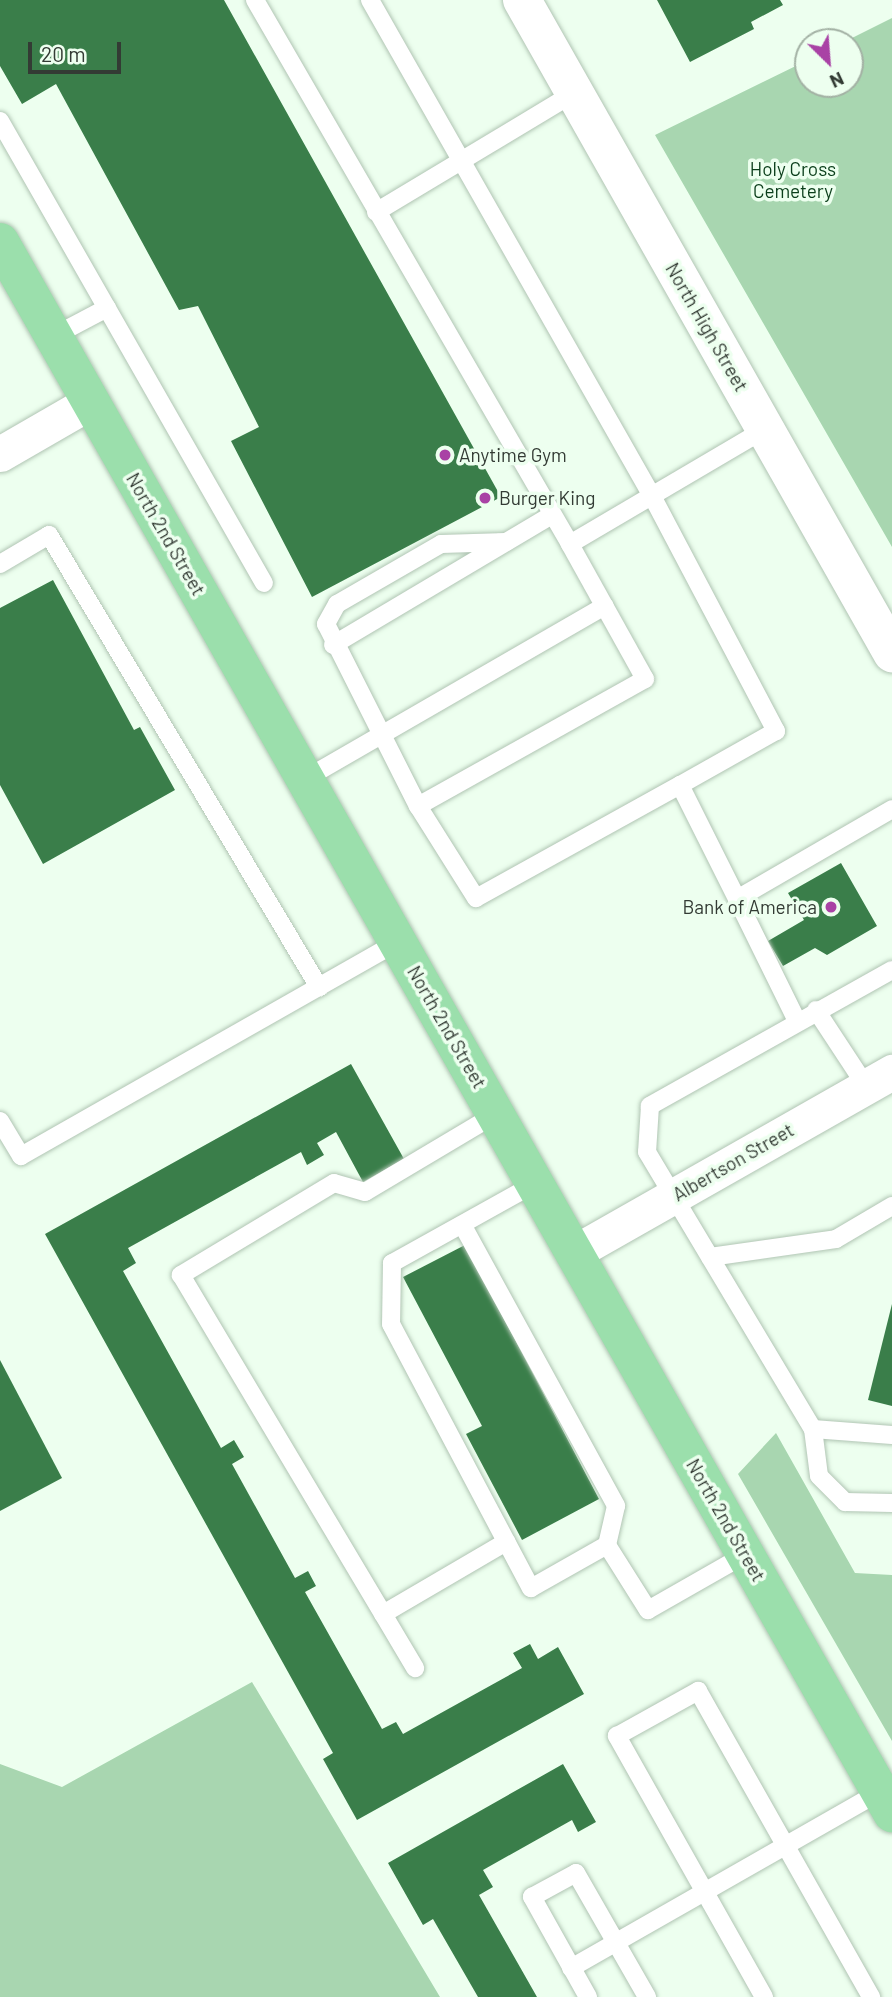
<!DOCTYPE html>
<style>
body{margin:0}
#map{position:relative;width:892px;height:1997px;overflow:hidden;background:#edffef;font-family:Barlow,sans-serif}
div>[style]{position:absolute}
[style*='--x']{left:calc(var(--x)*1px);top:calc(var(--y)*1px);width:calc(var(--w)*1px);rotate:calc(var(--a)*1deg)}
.green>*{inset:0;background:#a8d6b0}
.building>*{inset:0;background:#3a7e4a}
.roads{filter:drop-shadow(0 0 2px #b0c5b3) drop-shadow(0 0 2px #b0c5b3)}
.service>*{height:18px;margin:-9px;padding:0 9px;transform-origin:9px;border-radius:9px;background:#fff}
.minor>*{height:35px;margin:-17.5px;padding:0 17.5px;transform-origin:17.5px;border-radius:17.5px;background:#fff}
.tertiary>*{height:38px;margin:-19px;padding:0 19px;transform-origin:19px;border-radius:19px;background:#fff}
.primary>*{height:38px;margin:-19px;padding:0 19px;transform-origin:19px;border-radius:19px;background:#9bdfac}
.dots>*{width:19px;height:19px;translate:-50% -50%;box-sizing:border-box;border:4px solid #edffef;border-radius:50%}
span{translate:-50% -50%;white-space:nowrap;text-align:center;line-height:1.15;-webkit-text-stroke:7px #edffef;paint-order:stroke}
.park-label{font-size:19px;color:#0a3e1a}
.street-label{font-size:19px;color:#333b34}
.poi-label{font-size:19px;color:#333b34}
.left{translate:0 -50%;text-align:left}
.right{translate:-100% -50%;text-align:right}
.north{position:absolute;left:794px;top:28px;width:70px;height:70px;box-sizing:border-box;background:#edffef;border:2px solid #a3b1a4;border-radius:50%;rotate:155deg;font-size:19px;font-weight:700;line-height:28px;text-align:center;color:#333b34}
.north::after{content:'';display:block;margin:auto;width:24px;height:32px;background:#a942a5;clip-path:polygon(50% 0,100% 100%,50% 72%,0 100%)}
.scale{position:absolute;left:28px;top:42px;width:93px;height:32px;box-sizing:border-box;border:4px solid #333b34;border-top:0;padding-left:9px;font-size:21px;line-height:24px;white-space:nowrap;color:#333b34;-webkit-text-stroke:5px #edffef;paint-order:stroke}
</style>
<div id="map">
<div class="green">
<i style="clip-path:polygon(892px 18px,892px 547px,655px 135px,808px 60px,808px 84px,850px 84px,850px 42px,844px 42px)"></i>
<i style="clip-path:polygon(776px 1433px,855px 1573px,892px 1575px,892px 1741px,738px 1474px)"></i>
<i style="clip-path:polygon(252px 1682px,440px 1997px,0 1997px,0 1764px,62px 1787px)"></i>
</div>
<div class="building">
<i style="clip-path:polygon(0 0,224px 0,501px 497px,312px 597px,231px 441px,259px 427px,198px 306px,179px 310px,56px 84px,22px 104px,0 66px)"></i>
<i style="clip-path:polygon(657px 0,780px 0,783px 5px,751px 22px,754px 29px,690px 62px)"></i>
<i style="clip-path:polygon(53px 580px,134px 730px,140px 727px,175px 790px,43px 864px,0 785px,0 608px)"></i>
<i style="clip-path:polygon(841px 863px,877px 926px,827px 955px,815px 948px,783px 966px,768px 941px,804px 920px,788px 893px)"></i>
<i style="clip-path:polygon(351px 1064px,404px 1159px,363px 1182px,336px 1132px,317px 1143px,324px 1155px,307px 1165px,301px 1152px,128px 1248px,136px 1263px,123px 1271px,221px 1448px,234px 1440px,244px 1457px,232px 1464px,295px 1578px,308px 1571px,316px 1586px,305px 1592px,382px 1729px,396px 1722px,403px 1734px,522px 1668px,513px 1653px,530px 1644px,538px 1659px,558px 1647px,584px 1694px,357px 1820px,323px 1759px,333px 1753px,45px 1234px)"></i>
<i style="clip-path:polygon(465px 1245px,599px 1499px,522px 1540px,466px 1434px,482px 1426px,403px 1277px)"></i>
<i style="clip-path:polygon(892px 1304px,892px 1406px,868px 1400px)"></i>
<i style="clip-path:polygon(0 1360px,62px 1478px,0 1511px)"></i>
<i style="clip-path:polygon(563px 1764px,596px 1822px,578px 1832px,572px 1820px,483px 1870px,493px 1887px,479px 1895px,537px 1997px,478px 1997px,433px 1919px,423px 1925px,388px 1863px)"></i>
</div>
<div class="roads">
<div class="service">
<i style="--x:255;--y:0;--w:629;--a:59.93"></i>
<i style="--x:370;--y:0;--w:571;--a:60.38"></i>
<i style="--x:652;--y:496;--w:266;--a:62.2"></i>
<i style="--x:776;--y:731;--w:110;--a:150.6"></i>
<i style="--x:0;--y:121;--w:532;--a:60.26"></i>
<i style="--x:376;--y:212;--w:231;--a:-31"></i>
<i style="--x:54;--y:336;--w:60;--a:-27.8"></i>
<i style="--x:506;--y:542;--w:65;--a:178.2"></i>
<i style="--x:441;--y:544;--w:120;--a:150"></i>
<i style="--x:337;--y:604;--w:23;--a:119"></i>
<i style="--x:326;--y:624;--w:204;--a:63.2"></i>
<i style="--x:418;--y:806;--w:260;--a:-29.2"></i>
<i style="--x:645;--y:679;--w:154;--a:-119.1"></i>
<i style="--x:570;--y:544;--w:226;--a:-30.5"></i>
<i style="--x:0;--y:564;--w:57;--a:-30.6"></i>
<i style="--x:49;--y:535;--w:527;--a:59.15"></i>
<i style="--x:333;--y:645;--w:252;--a:-30.7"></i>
<i style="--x:305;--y:779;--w:346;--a:-30"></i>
<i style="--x:418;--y:806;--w:109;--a:57.8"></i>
<i style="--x:476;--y:898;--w:233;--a:-29"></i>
<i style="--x:680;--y:785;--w:127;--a:63.4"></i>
<i style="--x:892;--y:970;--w:278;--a:150.7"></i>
<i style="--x:650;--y:1106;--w:46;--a:93.7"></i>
<i style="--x:647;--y:1152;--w:323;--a:59.1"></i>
<i style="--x:813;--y:1429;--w:47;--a:82.7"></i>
<i style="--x:819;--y:1476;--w:37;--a:45"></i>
<i style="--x:845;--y:1502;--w:47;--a:1.2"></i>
<i style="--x:816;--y:1010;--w:91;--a:56.7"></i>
<i style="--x:797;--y:1021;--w:136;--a:-116.2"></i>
<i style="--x:737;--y:899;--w:179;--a:-30.1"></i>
<i style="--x:496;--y:1114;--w:152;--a:149.2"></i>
<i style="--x:365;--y:1192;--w:32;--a:-164"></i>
<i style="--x:334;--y:1183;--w:179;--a:149"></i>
<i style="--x:181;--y:1275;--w:395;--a:59.2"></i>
<i style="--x:383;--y:1614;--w:143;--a:-30.3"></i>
<i style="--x:0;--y:1121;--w:41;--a:59"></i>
<i style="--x:21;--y:1156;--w:434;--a:-29.6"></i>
<i style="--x:536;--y:1183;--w:165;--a:150.9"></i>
<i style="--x:392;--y:1263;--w:61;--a:90.9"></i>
<i style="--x:391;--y:1324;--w:299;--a:62.1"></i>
<i style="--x:531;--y:1588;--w:87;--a:-29.5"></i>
<i style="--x:607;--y:1545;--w:77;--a:57.8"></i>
<i style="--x:648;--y:1610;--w:113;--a:-29.7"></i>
<i style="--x:463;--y:1226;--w:319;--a:61.3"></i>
<i style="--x:616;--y:1506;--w:40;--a:103"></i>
<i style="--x:710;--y:1257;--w:127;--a:-8.1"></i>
<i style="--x:836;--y:1239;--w:65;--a:-30.5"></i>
<i style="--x:813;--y:1429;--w:79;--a:4.3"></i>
<i style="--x:383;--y:1614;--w:63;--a:59.3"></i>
<i style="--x:571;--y:1968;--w:356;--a:-29.7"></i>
<i style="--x:588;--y:1997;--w:115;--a:-119.2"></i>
<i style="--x:532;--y:1897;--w:50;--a:-28.6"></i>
<i style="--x:576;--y:1873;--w:143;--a:60.2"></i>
<i style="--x:764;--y:1997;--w:300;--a:-119.4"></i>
<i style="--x:617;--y:1736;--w:93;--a:-29.1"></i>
<i style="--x:698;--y:1691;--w:352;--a:60.5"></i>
</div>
<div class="minor">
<i style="--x:0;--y:454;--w:104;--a:-30"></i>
<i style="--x:575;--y:1252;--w:365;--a:-29.6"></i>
</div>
<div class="tertiary">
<i style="--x:522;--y:0;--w:751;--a:60.46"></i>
</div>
<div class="primary">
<i style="--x:0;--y:242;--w:1807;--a:60.41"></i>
</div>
</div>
<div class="dots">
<i style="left:445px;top:455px;background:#a942a5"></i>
<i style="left:485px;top:498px;background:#a942a5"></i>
<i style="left:831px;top:907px;background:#a942a5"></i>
</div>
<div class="park-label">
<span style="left:793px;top:180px">Holy Cross<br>Cemetery</span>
</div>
<div class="street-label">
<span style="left:707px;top:327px;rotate:60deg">North High Street</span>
<span style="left:166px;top:534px;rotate:60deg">North 2nd Street</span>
<span style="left:447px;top:1027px;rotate:60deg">North 2nd Street</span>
<span style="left:733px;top:1162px;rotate:-30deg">Albertson Street</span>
<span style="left:726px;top:1520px;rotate:60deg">North 2nd Street</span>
</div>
<div class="poi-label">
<span class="left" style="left:459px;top:455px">Anytime Gym</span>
<span class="left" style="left:499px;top:498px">Burger King</span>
<span class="right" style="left:817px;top:907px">Bank of America</span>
</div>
<div class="north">N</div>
<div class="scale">20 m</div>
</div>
